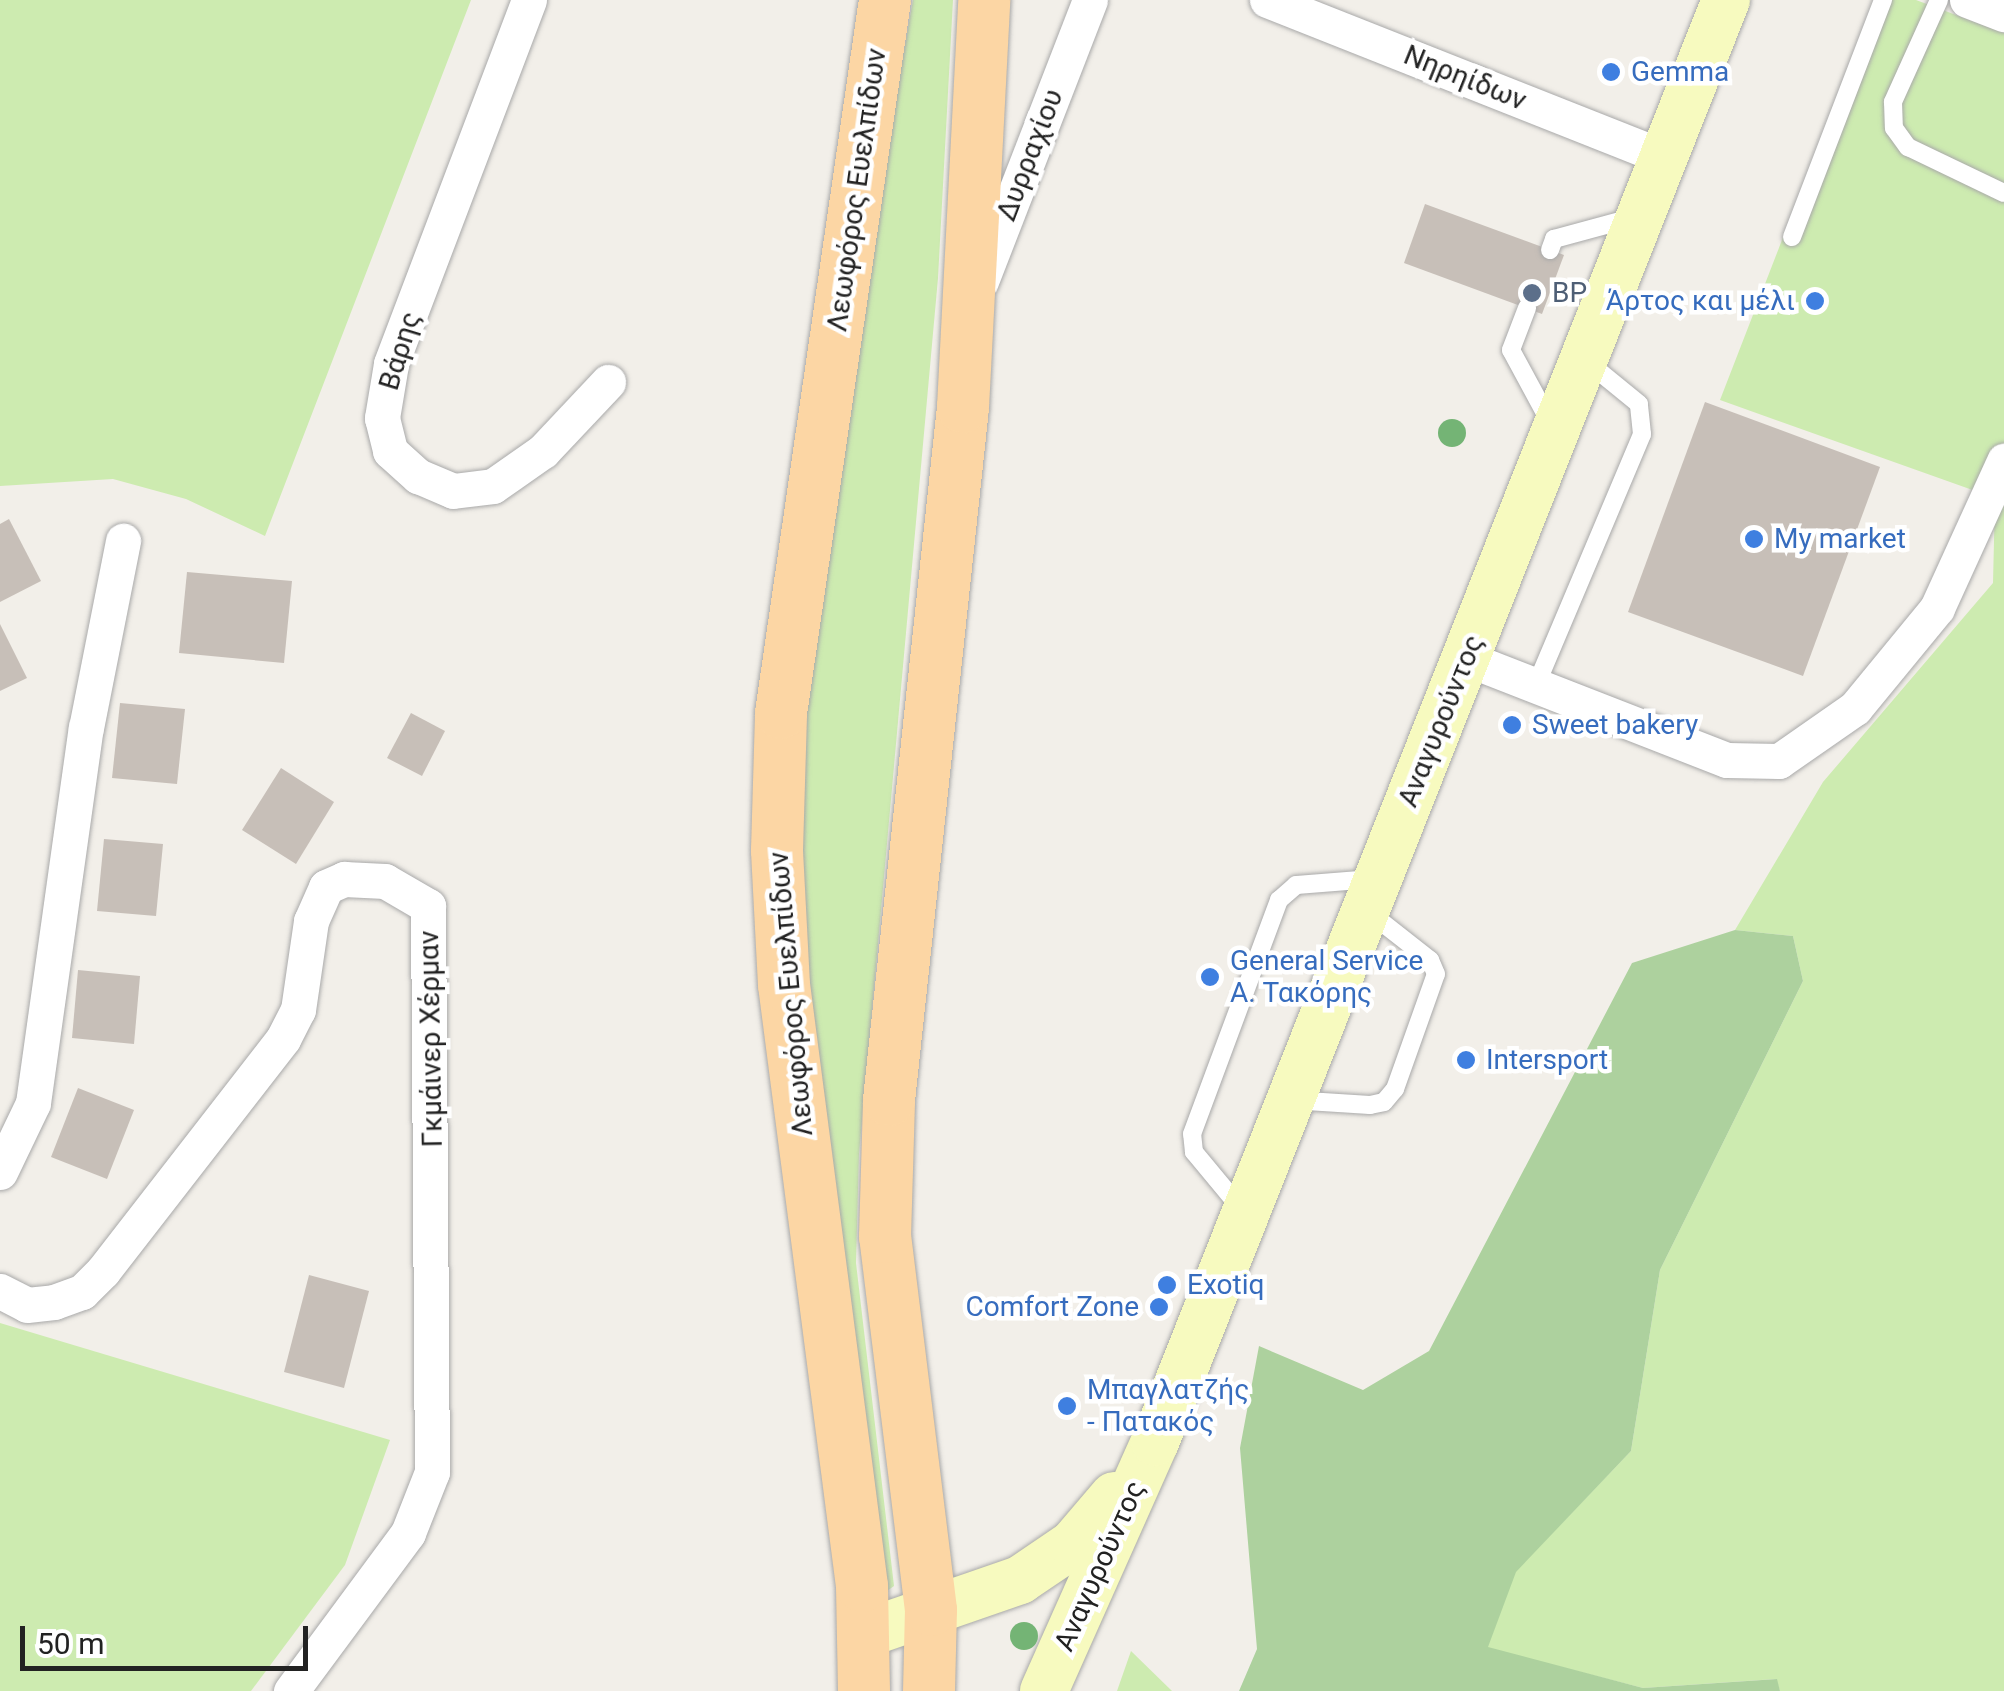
<!DOCTYPE html>
<meta charset="utf-8">
<style>
body{margin:0}
#map{position:relative;width:2004px;height:1691px;overflow:hidden;background:#f2efe9;font-family:Roboto,sans-serif}
div>[style]{position:absolute}
[style*='--x']{left:calc(var(--x)*1px);top:calc(var(--y)*1px);width:calc(var(--w)*1px);rotate:calc(var(--a)*1deg)}
.grass>*{inset:0;background:#cdebb0}
.forest>*{inset:0;background:#add19e}
.building>*{inset:0;background:#c7bfb8}
.roads{filter:drop-shadow(0 0 2px #a9a9a9) drop-shadow(0 0 2px #a9a9a9)}
.lane>*{height:18px;margin:-9px;padding:0 9px;transform-origin:9px;border-radius:9px;background:#fff}
.street>*{height:35px;margin:-17.5px;padding:0 17.5px;transform-origin:17.5px;border-radius:17.5px;background:#fff}
.secondary>*{height:48px;margin:-24px;padding:0 24px;transform-origin:24px;border-radius:24px;background:#f7fabf}
.primary>*{height:52px;margin:-26px;padding:0 26px;transform-origin:26px;border-radius:26px;background:#fcd6a4}
.trees>*{width:28px;height:28px;margin:-14px;border-radius:50%;background:#74b475}
.dots>*{width:28px;height:28px;translate:-50% -50%;box-sizing:border-box;border:5px solid #fff;border-radius:50%}
span{translate:-50% -50%;white-space:nowrap;text-align:center;line-height:1.15;-webkit-text-stroke:9px #fff;paint-order:stroke}
.shop-label{font-size:28px;color:#366cbe}
.left{translate:0 -50%;text-align:left}
.right{translate:-100% -50%;text-align:right}
.street-label{font-size:28px;color:#222}
.service-label{font-size:28px;color:#4e5e75}
.scale{position:absolute;left:20px;top:1626px;width:288px;height:45px;box-sizing:border-box;border:5px solid #222;border-top:0;padding-left:12px;font-size:30px;line-height:35px;white-space:nowrap;color:#222;-webkit-text-stroke:8px #fff;paint-order:stroke}
</style>
<div id="map">
<div class="grass">
<i style="clip-path:polygon(0 0,471px 0,265px 536px,186px 499px,113px 479px,0 486px)"></i>
<i style="clip-path:polygon(913px 0,953px 0,938px 278px,859px 1154px,856px 1263px,894px 1586px,880px 1596px,819px 1153px,791px 814px,829px 472px)"></i>
<i style="clip-path:polygon(1875px 0,1916px 0,2004px 33px,2004px 1691px,1780px 1691px,1776px 1679px,1643px 1688px,1487px 1648px,1515px 1572px,1631px 1451px,1660px 1270px,1803px 981px,1793px 936px,1735px 930px,1823px 782px,1993px 583px,1995px 498px,1720px 400px)"></i>
<i style="clip-path:polygon(0 1323px,390px 1440px,345px 1565px,251px 1691px,0 1691px)"></i>
<i style="clip-path:polygon(1131px 1651px,1172px 1691px,1117px 1691px)"></i>
</div>
<div class="forest">
<i style="clip-path:polygon(1735px 930px,1793px 936px,1803px 981px,1660px 1270px,1631px 1451px,1516px 1572px,1488px 1647px,1643px 1688px,1777px 1679px,1780px 1691px,1239px 1691px,1257px 1649px,1240px 1448px,1259px 1346px,1363px 1390px,1429px 1351px,1632px 963px)"></i>
</div>
<div class="building">
<i style="clip-path:polygon(1425px 204px,1564px 255px,1542px 314px,1404px 263px)"></i>
<i style="clip-path:polygon(1705px 402px,1880px 467px,1803px 676px,1628px 612px)"></i>
<i style="clip-path:polygon(9px 519px,41px 581px,0 602px,0 524px)"></i>
<i style="clip-path:polygon(187px 572px,292px 581px,284px 663px,179px 653px)"></i>
<i style="clip-path:polygon(0 624px,27px 678px,0 691px)"></i>
<i style="clip-path:polygon(120px 703px,185px 709px,177px 784px,112px 778px)"></i>
<i style="clip-path:polygon(411px 713px,445px 731px,422px 776px,387px 758px)"></i>
<i style="clip-path:polygon(281px 768px,334px 802px,296px 864px,242px 830px)"></i>
<i style="clip-path:polygon(104px 839px,163px 844px,156px 916px,97px 911px)"></i>
<i style="clip-path:polygon(78px 970px,140px 976px,134px 1044px,72px 1038px)"></i>
<i style="clip-path:polygon(78px 1088px,134px 1110px,107px 1179px,51px 1157px)"></i>
<i style="clip-path:polygon(309px 1275px,369px 1291px,344px 1388px,284px 1372px)"></i>
</div>
<div class="roads">
<div class="lane">
<i style="--x:1939;--y:0;--w:112;--a:114.3"></i>
<i style="--x:1893;--y:102;--w:26;--a:88"></i>
<i style="--x:1894;--y:128;--w:24;--a:54"></i>
<i style="--x:1908;--y:147;--w:106;--a:25.6"></i>
<i style="--x:1792;--y:237;--w:254;--a:-69"></i>
<i style="--x:1550;--y:250;--w:12;--a:-70"></i>
<i style="--x:1554;--y:239;--w:84;--a:-15.2"></i>
<i style="--x:1527;--y:308;--w:45;--a:110.9"></i>
<i style="--x:1511;--y:350;--w:84;--a:61.6"></i>
<i style="--x:1537;--y:683;--w:270;--a:-67.1"></i>
<i style="--x:1642;--y:434;--w:30;--a:-96"></i>
<i style="--x:1639;--y:404;--w:70;--a:-140.8"></i>
<i style="--x:1291;--y:1100;--w:79;--a:3.6"></i>
<i style="--x:1370;--y:1105;--w:14;--a:-12"></i>
<i style="--x:1384;--y:1102;--w:17;--a:-50"></i>
<i style="--x:1395;--y:1089;--w:122;--a:-70.4"></i>
<i style="--x:1436;--y:974;--w:15;--a:-113"></i>
<i style="--x:1430;--y:960;--w:76;--a:-141.9"></i>
<i style="--x:1243;--y:1211;--w:77;--a:-129.7"></i>
<i style="--x:1194;--y:1152;--w:18;--a:-96"></i>
<i style="--x:1192;--y:1134;--w:250;--a:-69.6"></i>
<i style="--x:1279;--y:900;--w:23;--a:-41"></i>
<i style="--x:1296;--y:885;--w:77;--a:-4.5"></i>
</div>
<div class="street">
<i style="--x:529;--y:0;--w:389;--a:110.8"></i>
<i style="--x:391;--y:364;--w:55;--a:99.5"></i>
<i style="--x:382;--y:418;--w:34;--a:76"></i>
<i style="--x:390;--y:451;--w:38;--a:42"></i>
<i style="--x:418;--y:476;--w:38;--a:23"></i>
<i style="--x:453;--y:491;--w:40;--a:-7.1"></i>
<i style="--x:493;--y:486;--w:61;--a:-35"></i>
<i style="--x:543;--y:451;--w:95;--a:-46.7"></i>
<i style="--x:1267;--y:0;--w:427;--a:21.6"></i>
<i style="--x:1967;--y:0;--w:40;--a:21"></i>
<i style="--x:981;--y:281;--w:301;--a:-68.8"></i>
<i style="--x:1465;--y:658;--w:281;--a:21.3"></i>
<i style="--x:1727;--y:760;--w:52;--a:1.1"></i>
<i style="--x:1779;--y:761;--w:93;--a:-34.9"></i>
<i style="--x:1855;--y:708;--w:129;--a:-50.6"></i>
<i style="--x:1937;--y:608;--w:162;--a:-65.5"></i>
<i style="--x:0;--y:1172;--w:76;--a:-64.4"></i>
<i style="--x:33;--y:1103;--w:379;--a:-82"></i>
<i style="--x:86;--y:728;--w:191;--a:-78.8"></i>
<i style="--x:0;--y:1291;--w:30;--a:27"></i>
<i style="--x:27;--y:1305;--w:27;--a:-6"></i>
<i style="--x:54;--y:1302;--w:30;--a:-20"></i>
<i style="--x:82;--y:1292;--w:30;--a:-45"></i>
<i style="--x:103;--y:1271;--w:294;--a:-52.2"></i>
<i style="--x:283;--y:1039;--w:33;--a:-63"></i>
<i style="--x:298;--y:1010;--w:90;--a:-81.7"></i>
<i style="--x:311;--y:921;--w:37;--a:-66"></i>
<i style="--x:326;--y:887;--w:20;--a:-24"></i>
<i style="--x:344;--y:879;--w:41;--a:2.8"></i>
<i style="--x:385;--y:881;--w:50;--a:30.2"></i>
<i style="--x:428;--y:906;--w:566;--a:89.6"></i>
<i style="--x:432;--y:1472;--w:66;--a:111.5"></i>
<i style="--x:408;--y:1533;--w:197;--a:126.5"></i>
</div>
<div class="secondary">
<i style="--x:867;--y:1633;--w:162;--a:-19.1"></i>
<i style="--x:1020;--y:1580;--w:64;--a:-34.2"></i>
<i style="--x:1073;--y:1544;--w:63;--a:-49.5"></i>
<i style="--x:1044;--y:1691;--w:273;--a:-66"></i>
<i style="--x:1155;--y:1442;--w:1551;--a:-68.4"></i>
</div>
<div class="primary">
<i style="--x:864;--y:1691;--w:105;--a:-91.1"></i>
<i style="--x:862;--y:1586;--w:606;--a:-97.39"></i>
<i style="--x:784;--y:985;--w:135;--a:-93"></i>
<i style="--x:777;--y:850;--w:137;--a:-88.3"></i>
<i style="--x:781;--y:713;--w:721;--a:-81.7"></i>
<i style="--x:929;--y:1691;--w:81;--a:-88.6"></i>
<i style="--x:931;--y:1610;--w:376;--a:-97"></i>
<i style="--x:885;--y:1237;--w:137;--a:-88.3"></i>
<i style="--x:889;--y:1100;--w:697;--a:-83.9"></i>
<i style="--x:963;--y:407;--w:408;--a:-87"></i>
</div>
</div>
<div class="trees">
<i style="left:1452px;top:433px"></i>
<i style="left:1024px;top:1636px"></i>
</div>
<div class="dots">
<i style="left:1611px;top:72px;background:#3f7fe0"></i>
<i style="left:1532px;top:293px;background:#5c6f8a"></i>
<i style="left:1815px;top:301px;background:#3f7fe0"></i>
<i style="left:1754px;top:539px;background:#3f7fe0"></i>
<i style="left:1512px;top:725px;background:#3f7fe0"></i>
<i style="left:1210px;top:977px;background:#3f7fe0"></i>
<i style="left:1466px;top:1060px;background:#3f7fe0"></i>
<i style="left:1167px;top:1285px;background:#3f7fe0"></i>
<i style="left:1159px;top:1307px;background:#3f7fe0"></i>
<i style="left:1067px;top:1406px;background:#3f7fe0"></i>
</div>
<div class="shop-label">
<span class="left" style="left:1631px;top:72px">Gemma</span>
<span class="right" style="left:1795px;top:301px">Άρτος και μέλι</span>
<span class="left" style="left:1774px;top:539px">My market</span>
<span class="left" style="left:1532px;top:725px">Sweet bakery</span>
<span class="left" style="left:1230px;top:977px">General Service<br>Α. Τακόρης</span>
<span class="left" style="left:1486px;top:1060px">Intersport</span>
<span class="left" style="left:1187px;top:1285px">Exotiq</span>
<span class="right" style="left:1139px;top:1307px">Comfort Zone</span>
<span class="left" style="left:1087px;top:1406px">Μπαγλατζής<br>- Πατακός</span>
</div>
<div class="street-label">
<span style="left:1465px;top:78px;rotate:22deg">Νηρηίδων</span>
<span style="left:1030px;top:155px;rotate:-69deg">Δυρραχίου</span>
<span style="left:857px;top:190px;rotate:-82deg">Λεωφόρος Ευελπίδων</span>
<span style="left:400px;top:351px;rotate:-73deg">Βάρης</span>
<span style="left:1441px;top:721px;rotate:-68deg">Αναγυρούντος</span>
<span style="left:791px;top:994px;rotate:-95deg">Λεωφόρος Ευελπίδων</span>
<span style="left:431px;top:1039px;rotate:-91deg">Γκμάινερ Χέρμαν</span>
<span style="left:1100px;top:1566px;rotate:-66deg">Αναγυρούντος</span>
</div>
<div class="service-label">
<span class="left" style="left:1552px;top:293px">BP</span>
</div>
<div class="scale">50 m</div>
</div>
